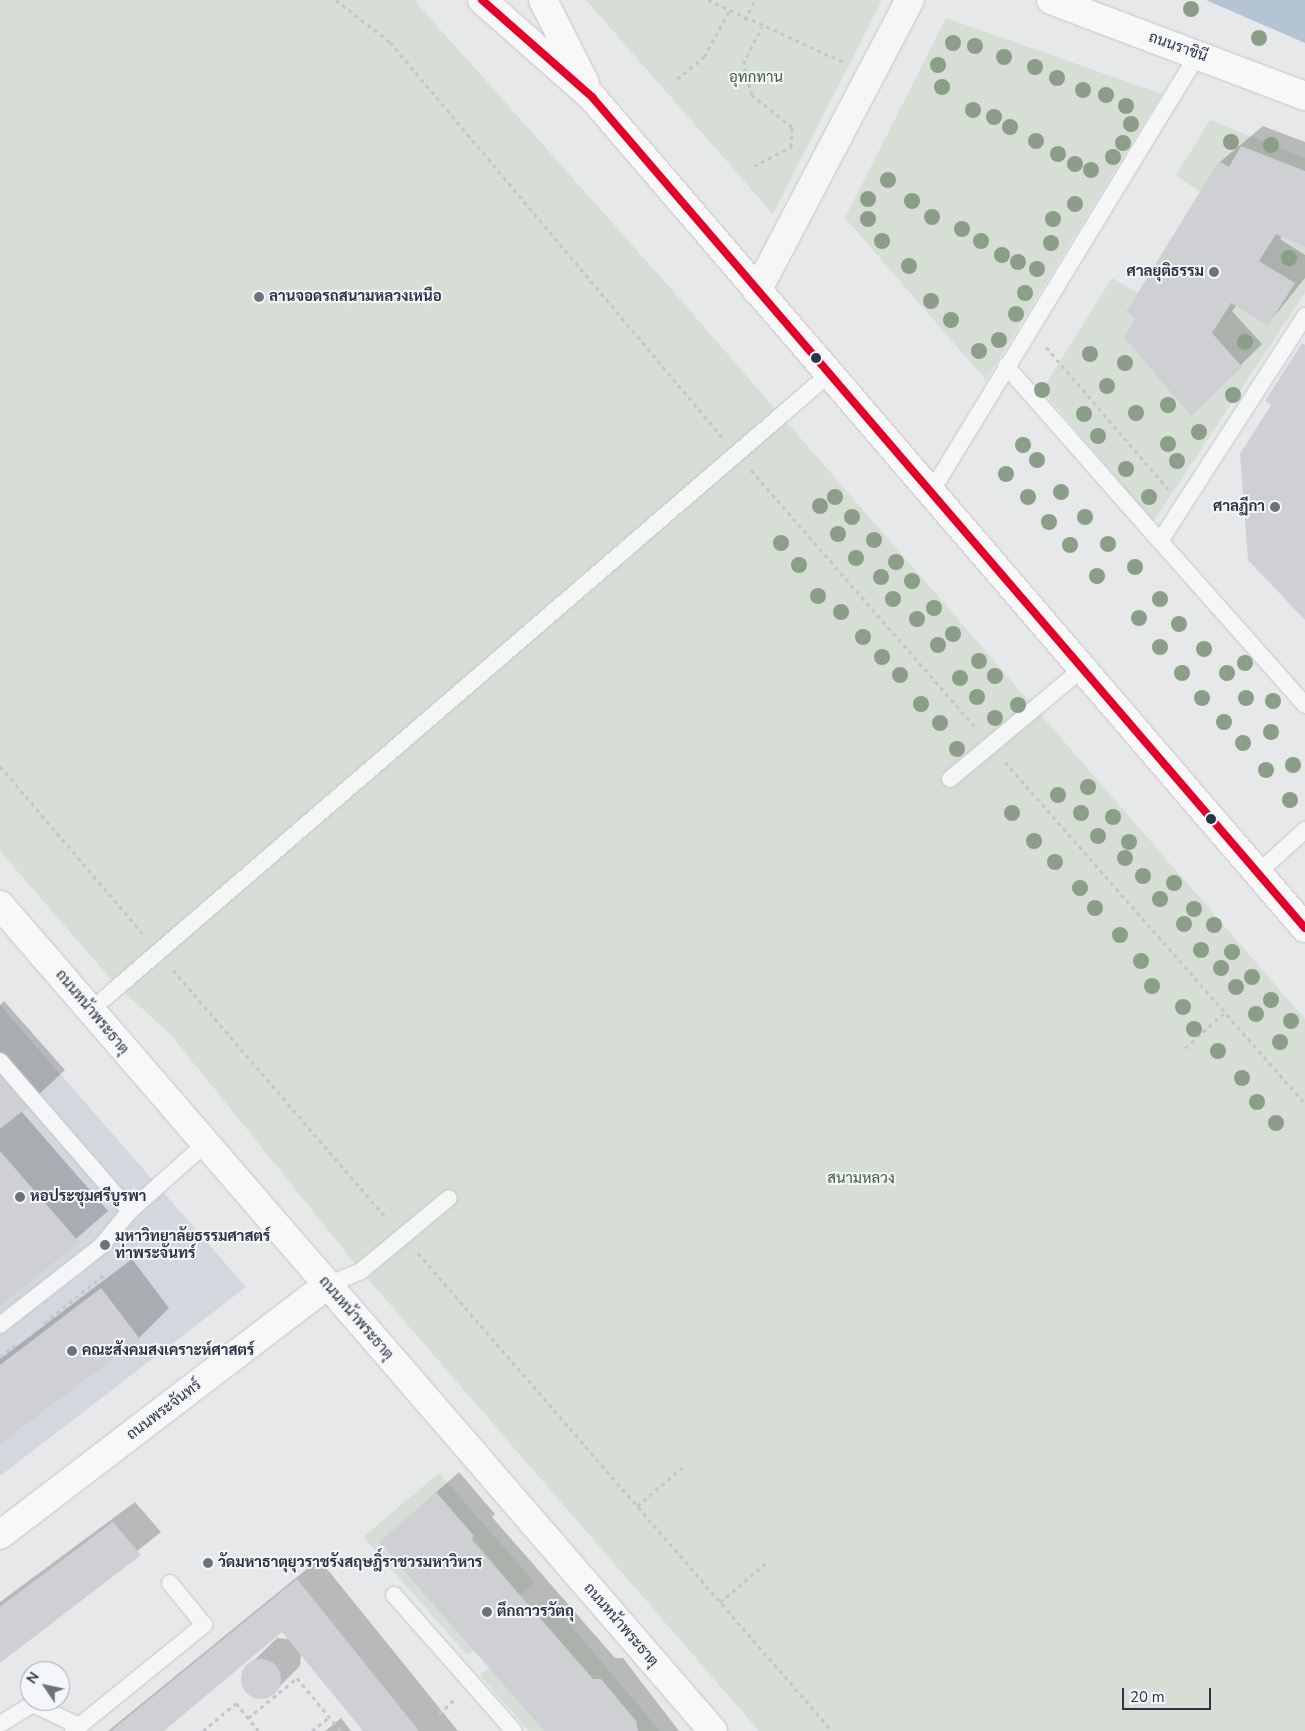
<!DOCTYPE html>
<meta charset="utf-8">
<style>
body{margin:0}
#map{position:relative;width:1305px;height:1731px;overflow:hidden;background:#e6e8ea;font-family:"Nunito Sans",Sarabun,sans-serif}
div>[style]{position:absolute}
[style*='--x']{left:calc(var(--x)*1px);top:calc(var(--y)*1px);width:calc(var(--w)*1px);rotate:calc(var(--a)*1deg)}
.built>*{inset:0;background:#d4d7dd}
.green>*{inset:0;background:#d6ded6}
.water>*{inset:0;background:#b4c4d5}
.shadow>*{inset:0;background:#0003}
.building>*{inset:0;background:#ced0d3}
.round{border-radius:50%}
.path>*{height:3px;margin-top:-1.5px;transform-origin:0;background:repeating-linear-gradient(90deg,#c5c6ca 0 4px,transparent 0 8px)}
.roads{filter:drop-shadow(0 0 1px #c4c6c8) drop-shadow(0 0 1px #c4c6c8)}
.lane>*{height:16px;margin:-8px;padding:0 8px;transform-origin:8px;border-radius:8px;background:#f5f6f7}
.street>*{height:28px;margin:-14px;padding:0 14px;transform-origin:14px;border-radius:14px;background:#f5f6f7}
.secondary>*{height:28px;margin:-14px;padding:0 14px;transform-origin:14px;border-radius:14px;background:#f8f8f8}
.bus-1>*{height:8px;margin:-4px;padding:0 4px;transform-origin:4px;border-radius:4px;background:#e4002b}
.trees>*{width:16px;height:16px;margin:-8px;border-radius:50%;background:#8a9e88}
.dots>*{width:14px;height:14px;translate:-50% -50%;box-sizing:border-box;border:2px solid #f4f6f9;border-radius:50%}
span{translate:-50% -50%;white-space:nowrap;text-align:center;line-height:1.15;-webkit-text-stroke:4px #f4f6f9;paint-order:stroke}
.street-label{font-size:15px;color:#2b3445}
.park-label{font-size:15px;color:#3f6138}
.poi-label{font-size:15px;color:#2b3445;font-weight:700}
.right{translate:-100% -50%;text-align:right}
.left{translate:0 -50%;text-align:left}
.north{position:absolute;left:20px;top:1661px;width:50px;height:50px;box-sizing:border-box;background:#f4f6f9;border:1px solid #a4a8b1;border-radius:50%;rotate:304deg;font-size:14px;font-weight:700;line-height:20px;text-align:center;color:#2b3445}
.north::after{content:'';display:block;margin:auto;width:18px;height:22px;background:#6c737f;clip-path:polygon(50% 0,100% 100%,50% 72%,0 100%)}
.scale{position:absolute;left:1122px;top:1688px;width:89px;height:22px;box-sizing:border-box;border:2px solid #2b3445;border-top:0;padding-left:6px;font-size:15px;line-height:18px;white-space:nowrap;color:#2b3445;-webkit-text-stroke:4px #f4f6f9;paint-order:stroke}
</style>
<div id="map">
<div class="built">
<i style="clip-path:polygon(0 1005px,246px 1287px,0 1476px)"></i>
</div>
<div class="green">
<i style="clip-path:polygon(0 0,414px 0,665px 282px,1305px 1019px,1305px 1731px,759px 1731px,361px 1271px,171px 1035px,116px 985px,0 851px)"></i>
<i style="clip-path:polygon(586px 0,882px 0,773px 214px)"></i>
<i style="clip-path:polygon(946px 18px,1162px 94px,986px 380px,845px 218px)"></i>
<i style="clip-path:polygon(1210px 120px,1305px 158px,1305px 293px,1153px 522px,1042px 390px,1112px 278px,1138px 293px,1200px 192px,1176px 175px)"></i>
<i style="clip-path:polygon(439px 1473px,535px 1583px,520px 1596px,436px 1492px,379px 1542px,474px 1650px,467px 1655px,363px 1537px)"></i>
<i style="clip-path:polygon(555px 1607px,660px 1731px,638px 1731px,636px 1721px,601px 1680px,593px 1679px,541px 1619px)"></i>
<i style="clip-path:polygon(489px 1668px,544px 1731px,529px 1731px,480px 1675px)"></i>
</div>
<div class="water">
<i style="clip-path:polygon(1206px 0,1305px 0,1305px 43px)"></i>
</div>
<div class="shadow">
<i style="clip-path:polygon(1263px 126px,1305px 142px,1305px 246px,1282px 235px,1280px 239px,1305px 255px,1305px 278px,1268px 324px,1237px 305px,1232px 311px,1262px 344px,1191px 414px,1137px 318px,1128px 312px,1220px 162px)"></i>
<i style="clip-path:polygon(4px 1001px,65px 1070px,21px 1111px,108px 1211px,0 1305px,0 1005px)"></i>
<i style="clip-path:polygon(132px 1259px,169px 1308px,139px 1338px,0 1443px,0 1359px)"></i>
<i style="clip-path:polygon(459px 1472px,495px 1514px,492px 1517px,615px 1658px,623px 1658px,679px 1731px,546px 1731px,381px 1542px)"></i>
<i style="clip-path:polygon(135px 1502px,161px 1532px,0 1661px,0 1602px)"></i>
<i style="clip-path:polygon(319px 1559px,458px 1731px,364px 1731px,301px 1654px,300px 1666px,278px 1688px,267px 1697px,252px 1697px,242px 1685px,244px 1670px,277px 1638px,289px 1639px,282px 1630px,162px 1731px,108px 1731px)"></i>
<i style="clip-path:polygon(341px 1718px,351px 1731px,325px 1731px)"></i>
</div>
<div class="building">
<i style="clip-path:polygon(1241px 146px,1305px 171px,1305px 247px,1276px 234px,1259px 261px,1295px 283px,1268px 326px,1231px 303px,1212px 333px,1242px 367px,1191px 416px,1124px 337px,1135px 318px,1126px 312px,1219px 161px,1229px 167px)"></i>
<i style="clip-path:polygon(1302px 343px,1305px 345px,1305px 620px,1248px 560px,1240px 454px,1271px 405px,1265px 401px)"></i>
<i style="clip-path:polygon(0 1061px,35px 1101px,0 1129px)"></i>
<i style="clip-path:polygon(0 1151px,79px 1242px,0 1306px)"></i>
<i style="clip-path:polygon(101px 1288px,140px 1339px,0 1443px,0 1365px)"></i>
<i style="clip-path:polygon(436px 1492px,474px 1536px,471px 1539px,593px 1679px,601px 1679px,636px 1721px,638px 1731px,544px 1731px,379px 1542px)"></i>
<i style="clip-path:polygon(113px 1522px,141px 1555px,0 1663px,0 1607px)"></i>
<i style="clip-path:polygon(297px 1579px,419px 1731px,363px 1731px,282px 1632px,164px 1731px,111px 1731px)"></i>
<i class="round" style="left:241px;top:1659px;width:40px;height:40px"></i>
</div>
<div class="path">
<i style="--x:336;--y:0;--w:68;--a:37.9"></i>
<i style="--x:390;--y:42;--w:516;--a:49.95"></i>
<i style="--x:708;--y:0;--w:152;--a:24.5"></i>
<i style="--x:745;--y:20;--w:22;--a:-63"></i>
<i style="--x:677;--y:79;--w:35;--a:-39"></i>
<i style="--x:704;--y:57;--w:52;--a:-61.5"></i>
<i style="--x:754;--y:166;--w:42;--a:-27.2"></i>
<i style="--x:791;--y:147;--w:20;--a:-87"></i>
<i style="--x:792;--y:127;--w:51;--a:-141.3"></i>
<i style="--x:752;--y:95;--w:32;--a:-106"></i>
<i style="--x:743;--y:64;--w:42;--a:-62.8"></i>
<i style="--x:1046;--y:347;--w:187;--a:49.3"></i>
<i style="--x:751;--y:470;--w:341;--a:48.9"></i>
<i style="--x:1005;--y:762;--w:454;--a:48.7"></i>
<i style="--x:0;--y:766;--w:221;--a:49.6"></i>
<i style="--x:173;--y:970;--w:328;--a:49.3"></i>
<i style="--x:1185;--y:1048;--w:54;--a:-42"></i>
<i style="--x:418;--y:1253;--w:632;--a:49.1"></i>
<i style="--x:44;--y:1323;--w:78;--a:-38.8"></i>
<i style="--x:0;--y:1357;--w:19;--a:-39"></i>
<i style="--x:637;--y:1506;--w:60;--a:-40.3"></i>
<i style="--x:720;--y:1602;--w:60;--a:-40.3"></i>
<i style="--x:439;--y:1714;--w:23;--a:-43"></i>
<i style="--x:248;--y:1718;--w:63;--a:-39.2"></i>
<i style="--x:297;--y:1678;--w:69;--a:50.3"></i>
<i style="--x:203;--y:1731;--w:43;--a:-40.3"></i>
<i style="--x:236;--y:1703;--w:36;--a:51"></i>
<i style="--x:312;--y:1731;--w:22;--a:-39"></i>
</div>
<div class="roads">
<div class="lane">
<i style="--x:1305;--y:316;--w:268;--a:122.8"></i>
<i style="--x:1160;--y:541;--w:219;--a:48.5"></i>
<i style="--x:1006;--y:366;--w:233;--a:48.7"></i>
<i style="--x:931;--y:492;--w:513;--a:-58.63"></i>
<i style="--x:950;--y:779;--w:173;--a:-39.8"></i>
<i style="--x:1258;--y:873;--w:64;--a:-42.5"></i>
<i style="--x:91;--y:1010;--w:974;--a:-40.75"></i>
<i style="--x:0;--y:1061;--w:198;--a:49.1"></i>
<i style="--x:327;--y:1285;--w:37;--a:-22"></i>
<i style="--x:361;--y:1271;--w:114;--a:-39.7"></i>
<i style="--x:0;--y:1325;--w:128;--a:-38"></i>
<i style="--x:101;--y:1246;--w:45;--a:-50.4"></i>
<i style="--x:130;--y:1211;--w:99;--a:-41.7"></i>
<i style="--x:394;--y:1595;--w:181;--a:48.6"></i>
<i style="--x:0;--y:1724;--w:39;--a:-31"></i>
<i style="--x:33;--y:1704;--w:51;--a:25.6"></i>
<i style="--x:73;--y:1731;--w:169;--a:-39"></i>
<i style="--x:204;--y:1625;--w:54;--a:-129"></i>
</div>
<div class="street">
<i style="--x:757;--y:291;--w:329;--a:-62.3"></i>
</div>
<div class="secondary">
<i style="--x:482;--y:0;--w:147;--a:41.4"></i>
<i style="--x:592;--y:97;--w:1095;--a:49.37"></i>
<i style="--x:543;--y:0;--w:93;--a:63.2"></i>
<i style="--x:1051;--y:0;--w:272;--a:20.7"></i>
<i style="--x:0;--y:905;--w:1091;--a:49.2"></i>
<i style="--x:0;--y:1535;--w:412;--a:-37.4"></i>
</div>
</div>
<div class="bus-1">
<i style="--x:482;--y:0;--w:147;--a:41.4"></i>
<i style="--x:592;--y:97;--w:1095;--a:49.37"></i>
</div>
<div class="trees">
<i style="left:1191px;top:9px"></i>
<i style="left:1259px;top:38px"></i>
<i style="left:953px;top:43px"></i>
<i style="left:975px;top:46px"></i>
<i style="left:1004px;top:57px"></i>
<i style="left:938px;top:65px"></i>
<i style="left:1035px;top:67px"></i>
<i style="left:1057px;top:78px"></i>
<i style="left:942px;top:87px"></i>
<i style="left:1083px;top:90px"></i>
<i style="left:1106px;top:95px"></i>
<i style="left:1126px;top:106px"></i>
<i style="left:973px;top:110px"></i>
<i style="left:994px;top:117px"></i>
<i style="left:1131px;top:124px"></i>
<i style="left:1010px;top:127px"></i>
<i style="left:1036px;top:141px"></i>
<i style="left:1231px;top:142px"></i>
<i style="left:1123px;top:143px"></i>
<i style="left:1271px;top:145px"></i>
<i style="left:1058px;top:154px"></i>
<i style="left:1113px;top:157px"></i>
<i style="left:1075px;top:164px"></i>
<i style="left:1091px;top:170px"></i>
<i style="left:888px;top:180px"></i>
<i style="left:868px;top:199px"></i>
<i style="left:912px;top:201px"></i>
<i style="left:1075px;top:204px"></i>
<i style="left:932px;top:217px"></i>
<i style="left:868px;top:219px"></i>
<i style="left:1053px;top:219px"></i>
<i style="left:962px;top:229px"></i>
<i style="left:882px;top:241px"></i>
<i style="left:981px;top:241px"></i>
<i style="left:1051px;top:243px"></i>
<i style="left:1002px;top:255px"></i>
<i style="left:1289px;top:258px"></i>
<i style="left:1018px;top:262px"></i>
<i style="left:909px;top:266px"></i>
<i style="left:1037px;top:269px"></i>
<i style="left:1025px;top:293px"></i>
<i style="left:931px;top:301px"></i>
<i style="left:1016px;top:314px"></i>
<i style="left:951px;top:320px"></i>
<i style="left:999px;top:340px"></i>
<i style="left:1245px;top:342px"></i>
<i style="left:979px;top:351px"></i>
<i style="left:1090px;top:354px"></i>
<i style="left:1125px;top:363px"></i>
<i style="left:1107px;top:386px"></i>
<i style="left:1042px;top:390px"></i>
<i style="left:1233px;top:395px"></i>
<i style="left:1168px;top:405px"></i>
<i style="left:1136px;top:413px"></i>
<i style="left:1084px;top:414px"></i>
<i style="left:1199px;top:432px"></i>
<i style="left:1098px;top:436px"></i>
<i style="left:1168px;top:444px"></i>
<i style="left:1023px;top:445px"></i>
<i style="left:1037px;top:460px"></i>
<i style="left:1177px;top:461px"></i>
<i style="left:1126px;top:469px"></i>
<i style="left:1006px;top:474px"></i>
<i style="left:1061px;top:492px"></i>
<i style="left:835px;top:497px"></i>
<i style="left:1028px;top:497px"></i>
<i style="left:1149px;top:497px"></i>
<i style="left:820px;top:506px"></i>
<i style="left:852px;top:517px"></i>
<i style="left:1085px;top:517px"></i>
<i style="left:1049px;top:522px"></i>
<i style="left:838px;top:534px"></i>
<i style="left:874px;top:540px"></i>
<i style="left:781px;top:543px"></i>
<i style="left:1108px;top:544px"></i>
<i style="left:1070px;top:545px"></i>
<i style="left:856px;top:558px"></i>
<i style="left:896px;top:562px"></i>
<i style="left:799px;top:565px"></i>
<i style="left:1135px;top:567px"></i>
<i style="left:1097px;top:576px"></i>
<i style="left:881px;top:577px"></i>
<i style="left:912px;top:581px"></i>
<i style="left:818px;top:596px"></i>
<i style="left:893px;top:599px"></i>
<i style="left:1160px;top:599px"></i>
<i style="left:934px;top:608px"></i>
<i style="left:841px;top:612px"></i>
<i style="left:1139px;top:618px"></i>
<i style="left:917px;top:619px"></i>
<i style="left:1179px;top:624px"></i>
<i style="left:953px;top:634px"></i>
<i style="left:863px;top:637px"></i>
<i style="left:938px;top:645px"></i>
<i style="left:1160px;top:647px"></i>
<i style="left:1204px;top:649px"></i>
<i style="left:882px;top:657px"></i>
<i style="left:979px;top:661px"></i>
<i style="left:1245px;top:663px"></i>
<i style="left:1182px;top:673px"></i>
<i style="left:1227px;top:673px"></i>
<i style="left:900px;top:675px"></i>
<i style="left:995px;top:676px"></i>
<i style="left:960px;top:678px"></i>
<i style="left:977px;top:697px"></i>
<i style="left:1202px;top:698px"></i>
<i style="left:1246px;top:698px"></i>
<i style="left:1273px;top:701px"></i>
<i style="left:921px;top:704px"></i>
<i style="left:1018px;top:705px"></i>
<i style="left:995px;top:718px"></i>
<i style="left:1224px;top:722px"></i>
<i style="left:940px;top:723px"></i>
<i style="left:1271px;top:732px"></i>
<i style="left:1243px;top:743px"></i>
<i style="left:957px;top:749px"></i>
<i style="left:1293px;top:765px"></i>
<i style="left:1266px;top:770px"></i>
<i style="left:1088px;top:787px"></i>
<i style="left:1058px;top:795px"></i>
<i style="left:1290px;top:800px"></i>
<i style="left:1012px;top:813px"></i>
<i style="left:1081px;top:813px"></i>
<i style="left:1113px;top:817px"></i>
<i style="left:1098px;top:836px"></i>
<i style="left:1034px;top:841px"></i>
<i style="left:1129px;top:842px"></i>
<i style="left:1125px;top:858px"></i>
<i style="left:1055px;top:862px"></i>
<i style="left:1143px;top:876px"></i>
<i style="left:1174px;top:883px"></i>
<i style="left:1080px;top:888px"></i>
<i style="left:1160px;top:899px"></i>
<i style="left:1095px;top:908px"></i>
<i style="left:1194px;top:909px"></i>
<i style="left:1184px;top:924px"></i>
<i style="left:1214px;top:925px"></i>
<i style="left:1120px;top:935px"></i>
<i style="left:1201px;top:950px"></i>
<i style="left:1232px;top:952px"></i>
<i style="left:1141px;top:961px"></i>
<i style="left:1221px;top:968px"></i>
<i style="left:1252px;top:977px"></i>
<i style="left:1152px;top:986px"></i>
<i style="left:1236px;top:987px"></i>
<i style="left:1271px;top:1000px"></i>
<i style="left:1183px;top:1007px"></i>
<i style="left:1256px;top:1014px"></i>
<i style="left:1291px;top:1021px"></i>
<i style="left:1194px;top:1029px"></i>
<i style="left:1280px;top:1042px"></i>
<i style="left:1218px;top:1051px"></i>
<i style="left:1242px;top:1078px"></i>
<i style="left:1257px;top:1102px"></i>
<i style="left:1276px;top:1123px"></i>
</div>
<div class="dots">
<i style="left:1214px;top:272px;background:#6c737f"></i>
<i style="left:259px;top:297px;background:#6c737f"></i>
<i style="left:816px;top:358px;background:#2b3445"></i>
<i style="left:1275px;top:507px;background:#6c737f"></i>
<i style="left:1211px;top:819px;background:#2b3445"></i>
<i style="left:20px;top:1197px;background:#6c737f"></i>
<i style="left:105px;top:1245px;background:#6c737f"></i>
<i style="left:72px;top:1351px;background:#6c737f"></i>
<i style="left:208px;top:1563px;background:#6c737f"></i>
<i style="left:487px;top:1612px;background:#6c737f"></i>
</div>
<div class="street-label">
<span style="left:1178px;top:47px;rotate:20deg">ถนนราชินี</span>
<span style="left:92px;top:1012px;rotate:50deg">ถนนหน้าพระธาตุ</span>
<span style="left:356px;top:1318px;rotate:49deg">ถนนหน้าพระธาตุ</span>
<span style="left:164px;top:1410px;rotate:-37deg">ถนนพระจันทร์</span>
<span style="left:621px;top:1625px;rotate:49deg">ถนนหน้าพระธาตุ</span>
</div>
<div class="park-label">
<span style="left:756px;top:78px">อุทกทาน</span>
<span style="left:861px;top:1179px">สนามหลวง</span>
</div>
<div class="poi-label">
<span class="right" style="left:1204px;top:272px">ศาลยุติธรรม</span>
<span class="left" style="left:269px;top:297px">ลานจอดรถสนามหลวงเหนือ</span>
<span class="right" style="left:1265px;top:507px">ศาลฏีกา</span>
<span class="left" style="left:30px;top:1197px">หอประชุมศรีบูรพา</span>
<span class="left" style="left:115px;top:1245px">มหาวิทยาลัยธรรมศาสตร์<br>ท่าพระจันทร์</span>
<span class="left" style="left:82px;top:1351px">คณะสังคมสงเคราะห์ศาสตร์</span>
<span class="left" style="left:218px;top:1563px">วัดมหาธาตุยุวราชรังสฤษฎิ์ราชวรมหาวิหาร</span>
<span class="left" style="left:497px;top:1612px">ตึกถาวรวัตถุ</span>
</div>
<div class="north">N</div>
<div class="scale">20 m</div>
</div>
